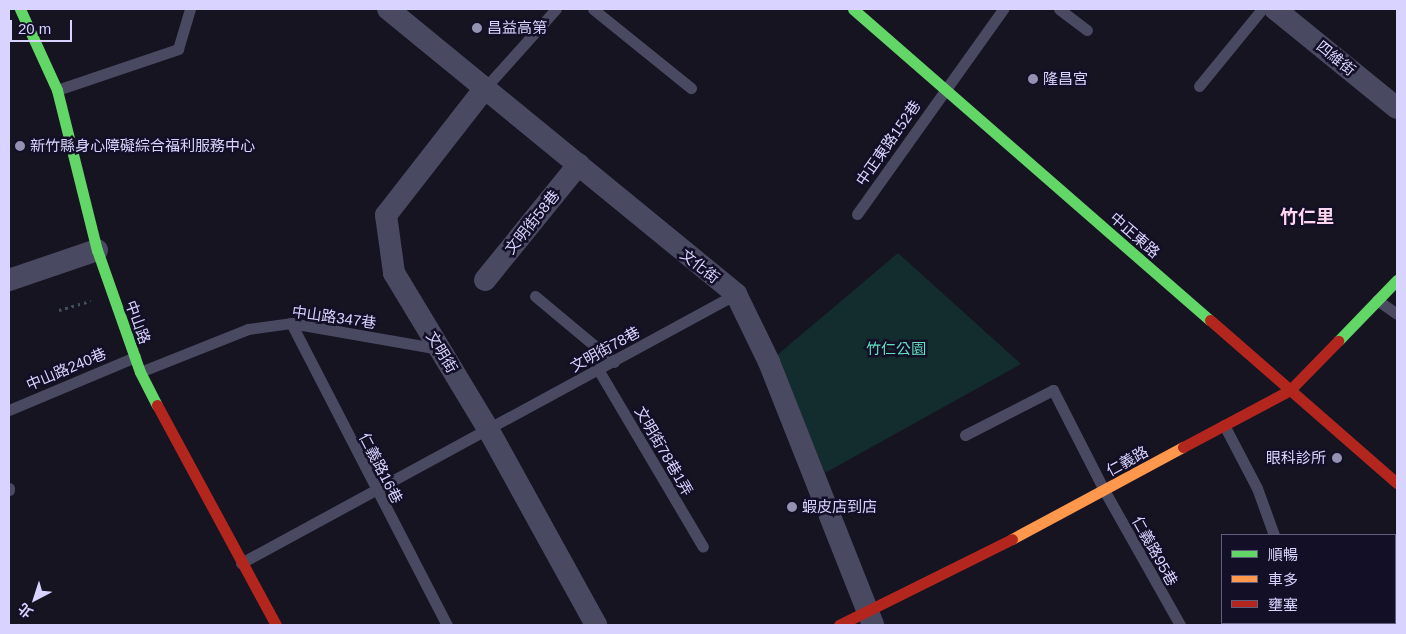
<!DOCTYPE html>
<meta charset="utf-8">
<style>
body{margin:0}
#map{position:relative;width:1406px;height:634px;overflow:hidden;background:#161421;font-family:Helvetica,"Noto Sans TC",sans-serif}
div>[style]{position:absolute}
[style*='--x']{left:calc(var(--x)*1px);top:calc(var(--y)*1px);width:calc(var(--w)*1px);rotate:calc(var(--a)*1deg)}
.green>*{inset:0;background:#132c2d}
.path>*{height:3px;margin-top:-1.5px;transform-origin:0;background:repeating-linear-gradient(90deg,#44505f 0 2.5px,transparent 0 6.5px)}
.lane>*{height:11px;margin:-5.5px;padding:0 5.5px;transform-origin:5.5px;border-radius:5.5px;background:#4a4962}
.street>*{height:22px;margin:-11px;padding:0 11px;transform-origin:11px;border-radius:11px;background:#4a4962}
.fast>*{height:11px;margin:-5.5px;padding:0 5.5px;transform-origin:5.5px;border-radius:5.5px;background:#63d668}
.slow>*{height:11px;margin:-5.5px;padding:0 5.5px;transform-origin:5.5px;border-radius:5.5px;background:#ff974d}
.jam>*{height:11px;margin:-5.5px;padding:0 5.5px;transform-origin:5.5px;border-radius:5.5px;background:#b3261e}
.dots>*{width:14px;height:14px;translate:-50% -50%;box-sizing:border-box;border:2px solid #130f26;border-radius:50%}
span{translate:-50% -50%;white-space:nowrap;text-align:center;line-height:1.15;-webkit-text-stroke:5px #130f26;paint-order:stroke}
.poi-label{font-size:15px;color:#d9d4ff}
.left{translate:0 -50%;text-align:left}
.right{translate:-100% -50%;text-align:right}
.street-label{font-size:15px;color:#d9d4ff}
.park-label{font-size:15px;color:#5fe0c0}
.quarter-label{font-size:18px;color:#ffd6f0;font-weight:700}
.frame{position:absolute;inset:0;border:10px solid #d9d4ff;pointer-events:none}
.legend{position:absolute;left:1221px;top:534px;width:175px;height:90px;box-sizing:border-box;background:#130f26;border:1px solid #625e7d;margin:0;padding:6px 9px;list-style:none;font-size:15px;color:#d9d4ff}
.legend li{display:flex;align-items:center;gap:10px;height:25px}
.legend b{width:25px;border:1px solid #625e7d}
.north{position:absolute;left:10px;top:574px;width:50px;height:50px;-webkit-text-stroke:4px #130f26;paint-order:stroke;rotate:220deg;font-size:14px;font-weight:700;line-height:20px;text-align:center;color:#d9d4ff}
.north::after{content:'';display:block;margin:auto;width:18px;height:22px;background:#d9d4ff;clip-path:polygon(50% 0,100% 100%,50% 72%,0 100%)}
.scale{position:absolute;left:10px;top:20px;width:62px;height:22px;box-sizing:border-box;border:2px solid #d9d4ff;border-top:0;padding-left:6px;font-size:15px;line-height:18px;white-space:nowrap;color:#d9d4ff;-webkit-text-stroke:4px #130f26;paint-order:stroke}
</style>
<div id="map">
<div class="green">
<i style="clip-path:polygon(898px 253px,1021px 364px,825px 473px,776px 356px)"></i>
<i style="clip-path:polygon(1234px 623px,1318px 623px,1320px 625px,1229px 625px)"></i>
</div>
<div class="path">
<i style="--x:59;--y:310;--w:33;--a:-16"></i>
</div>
<div class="lane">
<i style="--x:593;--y:9;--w:126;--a:38.9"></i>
<i style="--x:1059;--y:9;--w:35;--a:37"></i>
<i style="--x:1199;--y:86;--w:99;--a:-50.7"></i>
<i style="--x:485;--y:88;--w:106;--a:-48.1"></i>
<i style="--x:57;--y:90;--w:128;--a:-18.7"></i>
<i style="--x:178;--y:49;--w:42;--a:-73.3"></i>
<i style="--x:857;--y:214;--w:252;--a:-54.5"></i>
<i style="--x:535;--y:296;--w:103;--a:39.9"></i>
<i style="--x:1377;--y:300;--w:24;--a:35"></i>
<i style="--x:291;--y:323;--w:340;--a:62.7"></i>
<i style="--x:599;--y:371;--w:204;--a:59.4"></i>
<i style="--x:140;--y:372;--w:116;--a:-21.7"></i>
<i style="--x:248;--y:329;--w:43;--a:-7.9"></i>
<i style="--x:291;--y:323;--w:151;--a:9.9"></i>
<i style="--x:9;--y:410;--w:137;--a:-22.8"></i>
<i style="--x:1224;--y:425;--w:71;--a:62.4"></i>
<i style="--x:1257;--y:488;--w:50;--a:70.1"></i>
<i style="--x:965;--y:435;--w:99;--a:-27.1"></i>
<i style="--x:1053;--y:390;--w:112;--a:63"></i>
<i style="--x:1104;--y:490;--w:155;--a:60.6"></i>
<i style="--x:9;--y:488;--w:2;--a:90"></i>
<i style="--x:241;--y:563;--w:563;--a:-28.52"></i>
</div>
<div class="street">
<i style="--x:388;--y:9;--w:450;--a:39.3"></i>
<i style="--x:736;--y:294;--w:76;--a:64.1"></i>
<i style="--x:769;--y:362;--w:283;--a:68.4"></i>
<i style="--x:1275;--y:9;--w:157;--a:39.1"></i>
<i style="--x:485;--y:88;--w:161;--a:127.9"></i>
<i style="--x:386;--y:215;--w:59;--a:82.1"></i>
<i style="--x:394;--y:273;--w:182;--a:58.9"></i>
<i style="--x:488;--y:429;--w:224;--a:61.1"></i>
<i style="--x:9;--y:280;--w:93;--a:-18.8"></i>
<i style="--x:485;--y:280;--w:149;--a:-51"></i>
</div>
<div class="fast">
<i style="--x:20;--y:9;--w:89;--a:65.4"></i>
<i style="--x:57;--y:90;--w:165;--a:76"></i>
<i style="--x:97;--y:250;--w:129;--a:70.6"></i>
<i style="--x:140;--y:372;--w:37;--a:63"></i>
<i style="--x:853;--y:9;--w:473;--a:41.1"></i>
<i style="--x:1338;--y:341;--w:85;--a:-46"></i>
</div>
<div class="slow">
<i style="--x:1012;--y:539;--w:194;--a:-28.3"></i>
</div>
<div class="jam">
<i style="--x:1210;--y:320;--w:248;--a:41.1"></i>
<i style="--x:157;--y:405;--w:250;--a:61.6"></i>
<i style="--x:1183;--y:447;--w:121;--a:-28"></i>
<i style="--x:1290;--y:390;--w:69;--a:-45.6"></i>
<i style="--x:839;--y:625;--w:193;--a:-26.4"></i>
</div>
<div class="dots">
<i style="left:477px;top:28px;background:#9591b1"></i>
<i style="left:1033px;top:79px;background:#9591b1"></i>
<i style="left:20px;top:146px;background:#9591b1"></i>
<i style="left:1337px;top:458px;background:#9591b1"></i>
<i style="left:792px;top:507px;background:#9591b1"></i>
</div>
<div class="poi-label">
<span class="left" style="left:487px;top:28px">昌益高第</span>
<span class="left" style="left:1043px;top:79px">隆昌宮</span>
<span class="left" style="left:30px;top:146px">新竹縣身心障礙綜合福利服務中心</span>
<span class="right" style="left:1326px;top:458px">眼科診所</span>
<span class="left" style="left:802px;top:507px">蝦皮店到店</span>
</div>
<div class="street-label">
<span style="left:1336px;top:58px;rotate:39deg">四維街</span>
<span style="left:888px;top:143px;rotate:-55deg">中正東路152巷</span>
<span style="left:532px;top:222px;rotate:-51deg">文明街58巷</span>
<span style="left:1135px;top:235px;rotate:41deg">中正東路</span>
<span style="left:700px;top:266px;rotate:38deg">文化街</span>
<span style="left:334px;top:317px;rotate:8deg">中山路347巷</span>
<span style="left:138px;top:322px;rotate:70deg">中山路</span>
<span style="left:605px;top:349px;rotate:-29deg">文明街78巷</span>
<span style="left:442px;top:352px;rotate:59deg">文明街</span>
<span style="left:66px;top:369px;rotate:-23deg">中山路240巷</span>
<span style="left:664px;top:451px;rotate:60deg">文明街78巷1弄</span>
<span style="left:1127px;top:461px;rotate:-29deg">仁義路</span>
<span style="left:381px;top:468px;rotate:63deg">仁義路16巷</span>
<span style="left:1155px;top:551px;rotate:61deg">仁義路95巷</span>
</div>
<div class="park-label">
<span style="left:896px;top:349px">竹仁公園</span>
</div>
<div class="quarter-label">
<span style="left:1307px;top:217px">竹仁里</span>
</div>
<div class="frame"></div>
<ul class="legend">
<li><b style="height:6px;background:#63d668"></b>順暢</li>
<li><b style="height:6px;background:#ff974d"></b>車多</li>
<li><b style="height:6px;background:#b3261e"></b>壅塞</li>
</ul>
<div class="north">北</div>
<div class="scale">20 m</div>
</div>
